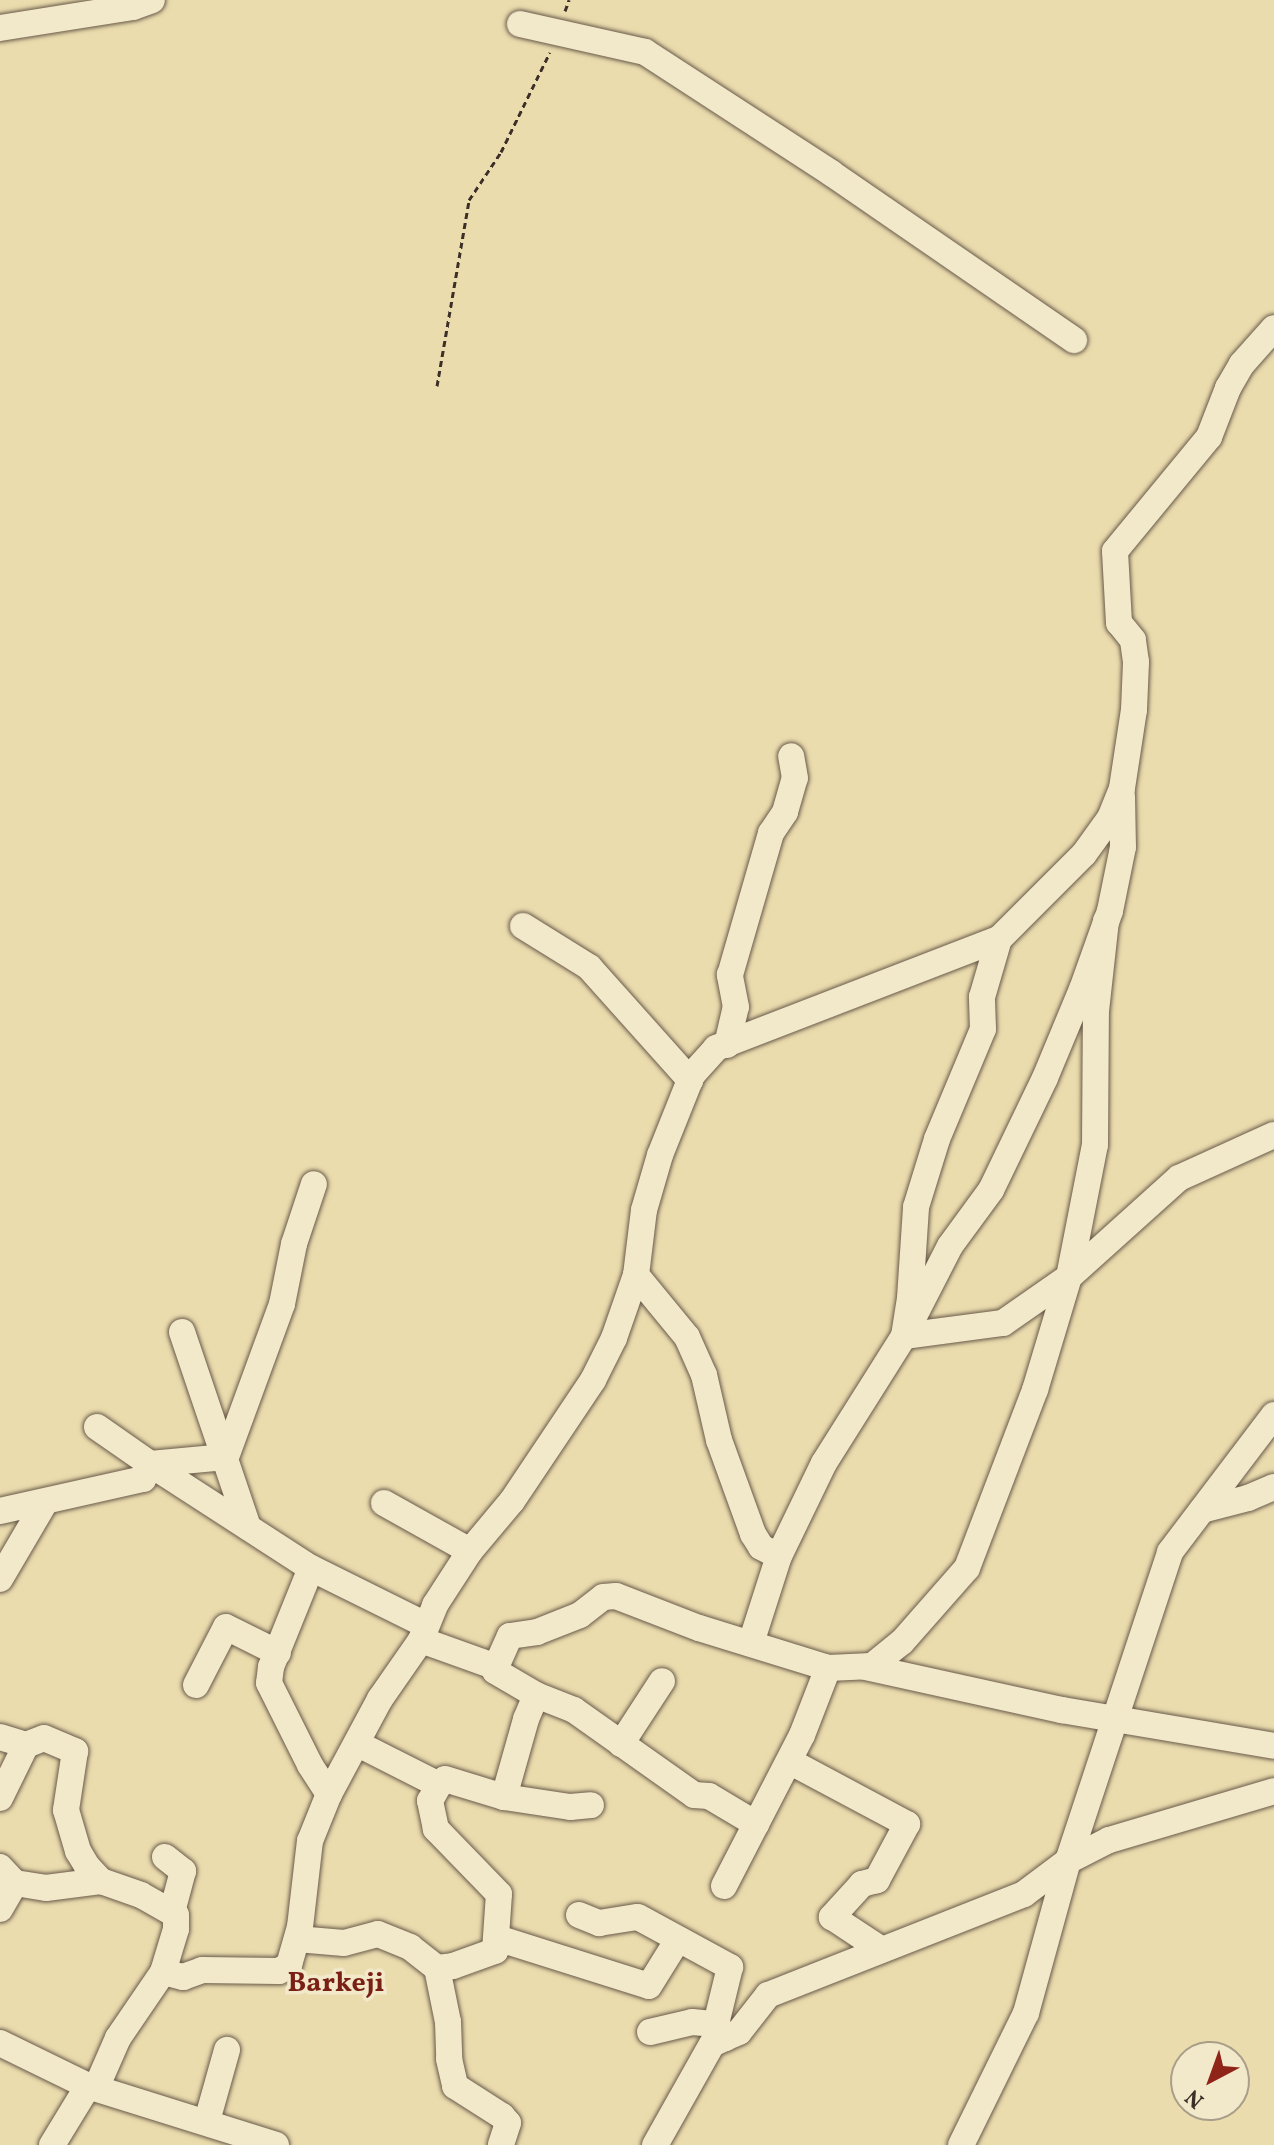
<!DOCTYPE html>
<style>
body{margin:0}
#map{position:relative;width:1274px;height:2145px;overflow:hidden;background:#ebdcae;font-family:Vollkorn,serif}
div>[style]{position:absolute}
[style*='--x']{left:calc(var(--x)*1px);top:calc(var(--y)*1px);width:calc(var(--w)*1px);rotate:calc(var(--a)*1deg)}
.path>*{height:3px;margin-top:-1.5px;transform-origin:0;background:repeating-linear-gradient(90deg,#3c2f28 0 6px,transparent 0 10px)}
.roads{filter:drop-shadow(0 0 2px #685a4a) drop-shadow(0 0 2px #685a4a)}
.minor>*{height:26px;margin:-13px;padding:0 13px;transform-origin:13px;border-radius:13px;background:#f2e8ca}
span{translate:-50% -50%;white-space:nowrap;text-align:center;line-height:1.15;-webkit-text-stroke:7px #f2e8ca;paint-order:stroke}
.quarter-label{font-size:28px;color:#7a1f14;font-weight:700}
.north{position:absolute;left:1170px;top:2041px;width:80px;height:80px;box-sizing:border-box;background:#f2e8ca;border:2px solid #a99e89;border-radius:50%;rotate:221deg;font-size:22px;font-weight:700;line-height:32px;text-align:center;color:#3c2f28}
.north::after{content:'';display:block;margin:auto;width:28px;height:36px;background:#8f2418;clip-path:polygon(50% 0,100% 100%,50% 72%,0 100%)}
</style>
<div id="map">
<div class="path">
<i style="--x:565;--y:11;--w:12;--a:-70"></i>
<i style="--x:437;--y:386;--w:189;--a:-80.2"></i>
<i style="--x:469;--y:200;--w:58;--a:-56.3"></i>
<i style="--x:501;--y:152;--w:111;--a:-63.9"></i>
</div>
<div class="roads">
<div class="minor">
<i style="--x:520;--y:24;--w:128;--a:12.6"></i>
<i style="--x:645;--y:52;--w:222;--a:33"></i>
<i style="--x:831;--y:173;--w:295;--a:34.5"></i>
<i style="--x:0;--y:28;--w:135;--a:-9"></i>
<i style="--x:133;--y:7;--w:20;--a:-20"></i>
<i style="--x:1122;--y:796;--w:51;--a:88.9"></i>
<i style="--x:1123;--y:847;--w:65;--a:101.5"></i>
<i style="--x:1110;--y:911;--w:83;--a:109.7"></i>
<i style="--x:1082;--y:989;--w:96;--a:112.6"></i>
<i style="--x:1045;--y:1078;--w:124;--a:115.7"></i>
<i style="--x:991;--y:1190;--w:69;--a:126.2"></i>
<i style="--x:950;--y:1246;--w:101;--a:117.1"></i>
<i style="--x:904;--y:1336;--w:100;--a:-7.5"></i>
<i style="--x:1003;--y:1323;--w:80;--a:-34.9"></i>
<i style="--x:1069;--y:1277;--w:148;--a:-42"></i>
<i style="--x:1179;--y:1178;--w:104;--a:-24.4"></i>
<i style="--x:523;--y:926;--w:78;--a:31.8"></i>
<i style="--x:589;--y:967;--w:152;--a:48.2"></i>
<i style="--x:727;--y:1045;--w:39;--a:-77"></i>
<i style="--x:736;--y:1007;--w:33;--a:-101"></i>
<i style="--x:730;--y:975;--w:148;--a:-73.9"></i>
<i style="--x:771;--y:833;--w:25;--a:-56"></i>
<i style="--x:785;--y:812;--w:35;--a:-74"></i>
<i style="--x:795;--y:778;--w:22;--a:-100"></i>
<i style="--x:636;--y:1275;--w:80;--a:50.6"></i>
<i style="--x:687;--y:1337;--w:42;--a:65.9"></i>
<i style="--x:704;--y:1375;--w:67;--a:77"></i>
<i style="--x:719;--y:1440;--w:100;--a:70.1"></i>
<i style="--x:753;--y:1534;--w:15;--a:58"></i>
<i style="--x:761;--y:1547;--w:20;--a:27"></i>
<i style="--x:182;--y:1332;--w:206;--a:71.3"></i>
<i style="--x:97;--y:1427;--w:65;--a:34.9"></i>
<i style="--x:150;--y:1464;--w:76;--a:-5.3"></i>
<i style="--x:226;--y:1457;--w:163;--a:-69.9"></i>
<i style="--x:282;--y:1304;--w:61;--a:-78.7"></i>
<i style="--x:294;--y:1244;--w:63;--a:-71.6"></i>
<i style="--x:384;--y:1503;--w:98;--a:29.2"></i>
<i style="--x:1202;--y:1510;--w:48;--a:-14.6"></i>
<i style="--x:1248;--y:1498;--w:28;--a:-23"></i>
<i style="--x:0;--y:1511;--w:147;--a:-12.6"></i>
<i style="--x:143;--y:1479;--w:17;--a:-65"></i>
<i style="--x:150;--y:1464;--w:192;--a:32.9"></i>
<i style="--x:311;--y:1568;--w:128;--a:26.4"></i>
<i style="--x:311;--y:1568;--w:107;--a:112"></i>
<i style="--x:271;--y:1667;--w:16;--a:97"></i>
<i style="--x:269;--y:1683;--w:92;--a:63.4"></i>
<i style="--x:310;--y:1765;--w:35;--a:57"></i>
<i style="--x:0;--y:1579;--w:87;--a:-59.6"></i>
<i style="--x:421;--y:1640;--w:80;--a:19.8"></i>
<i style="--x:496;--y:1667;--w:4;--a:104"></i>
<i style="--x:495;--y:1671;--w:48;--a:30.3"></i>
<i style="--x:536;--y:1695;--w:41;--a:21.5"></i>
<i style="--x:574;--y:1710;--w:147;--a:35.3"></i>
<i style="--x:694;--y:1795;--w:15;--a:4"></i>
<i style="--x:709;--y:1796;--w:55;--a:30.8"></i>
<i style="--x:751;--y:1643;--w:91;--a:-72.2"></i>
<i style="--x:779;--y:1556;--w:103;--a:-64.2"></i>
<i style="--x:824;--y:1463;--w:150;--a:-57.8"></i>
<i style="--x:904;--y:1336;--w:38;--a:-81"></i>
<i style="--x:910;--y:1298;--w:91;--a:-86.2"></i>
<i style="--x:916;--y:1207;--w:71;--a:-72.8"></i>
<i style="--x:937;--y:1139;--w:119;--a:-67.3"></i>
<i style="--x:983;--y:1029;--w:32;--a:-92"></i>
<i style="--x:982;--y:997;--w:60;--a:-73.7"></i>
<i style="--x:999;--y:939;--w:120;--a:-45"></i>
<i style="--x:1084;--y:854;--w:44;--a:-54.2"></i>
<i style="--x:1110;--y:818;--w:32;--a:-68"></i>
<i style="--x:1122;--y:788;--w:79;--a:-81.3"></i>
<i style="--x:1134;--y:710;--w:48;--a:-87.6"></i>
<i style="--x:1136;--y:662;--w:22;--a:-98"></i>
<i style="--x:1133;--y:640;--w:22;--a:-129"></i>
<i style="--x:1119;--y:623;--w:72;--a:-93.2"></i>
<i style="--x:1115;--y:551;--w:148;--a:-50.5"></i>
<i style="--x:1209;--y:437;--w:53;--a:-68.8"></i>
<i style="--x:1228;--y:388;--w:28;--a:-60"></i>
<i style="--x:1242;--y:364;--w:48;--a:-48.4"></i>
<i style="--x:496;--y:1667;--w:34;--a:-66"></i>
<i style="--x:510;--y:1636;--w:27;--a:-8"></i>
<i style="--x:537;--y:1632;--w:46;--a:-21.6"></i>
<i style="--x:580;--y:1615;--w:29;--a:-38"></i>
<i style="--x:603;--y:1597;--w:13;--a:-4"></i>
<i style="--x:616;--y:1596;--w:89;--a:21.1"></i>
<i style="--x:699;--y:1628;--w:135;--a:17.2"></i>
<i style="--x:828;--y:1668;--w:44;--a:-2.6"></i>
<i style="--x:872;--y:1666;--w:38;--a:-39"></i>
<i style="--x:902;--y:1642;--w:98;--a:-48.7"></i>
<i style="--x:967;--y:1568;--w:191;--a:-69.1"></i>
<i style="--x:1035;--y:1390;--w:118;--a:-73.3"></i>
<i style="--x:1069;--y:1277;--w:135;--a:-78.9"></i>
<i style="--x:1095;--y:1145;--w:134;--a:-89.6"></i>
<i style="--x:1096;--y:1011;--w:91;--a:-83.7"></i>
<i style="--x:866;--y:1667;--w:201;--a:12.4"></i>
<i style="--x:1062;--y:1710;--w:215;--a:9.6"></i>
<i style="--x:196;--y:1685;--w:65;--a:-62.7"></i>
<i style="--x:226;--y:1627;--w:58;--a:26.6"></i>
<i style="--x:0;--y:1737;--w:27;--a:17"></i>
<i style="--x:26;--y:1745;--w:19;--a:-21"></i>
<i style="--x:44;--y:1738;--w:34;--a:23"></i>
<i style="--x:75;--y:1751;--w:60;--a:98.7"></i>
<i style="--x:66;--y:1810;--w:43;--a:73.7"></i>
<i style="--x:78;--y:1851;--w:17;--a:59"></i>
<i style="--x:87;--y:1866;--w:21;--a:47"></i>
<i style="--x:101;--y:1881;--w:42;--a:19.3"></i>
<i style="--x:141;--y:1895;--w:40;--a:29.7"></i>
<i style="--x:176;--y:1915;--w:14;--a:90"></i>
<i style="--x:176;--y:1929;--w:45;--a:106.8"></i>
<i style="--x:163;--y:1972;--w:80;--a:124.3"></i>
<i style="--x:118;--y:2038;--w:52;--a:113.6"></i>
<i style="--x:358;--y:1744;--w:91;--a:26.8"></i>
<i style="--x:439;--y:1785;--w:8;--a:-45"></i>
<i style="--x:445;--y:1779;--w:62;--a:17"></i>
<i style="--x:504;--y:1797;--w:67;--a:8.6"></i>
<i style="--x:570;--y:1807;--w:21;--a:-5"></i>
<i style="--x:621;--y:1744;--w:75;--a:-56.9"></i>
<i style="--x:789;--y:1761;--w:134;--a:28.1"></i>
<i style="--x:907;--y:1824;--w:64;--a:118.2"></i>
<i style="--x:877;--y:1880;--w:16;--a:165"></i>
<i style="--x:862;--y:1884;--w:45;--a:132.3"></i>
<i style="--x:832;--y:1917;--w:56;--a:33.4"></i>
<i style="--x:504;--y:1797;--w:81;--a:-74.2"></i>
<i style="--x:526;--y:1719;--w:26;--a:-67"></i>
<i style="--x:0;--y:1798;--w:59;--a:-63.9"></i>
<i style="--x:165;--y:1857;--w:23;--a:38"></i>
<i style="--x:183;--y:1871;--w:42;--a:105"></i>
<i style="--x:0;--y:1867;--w:22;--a:47"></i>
<i style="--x:15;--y:1883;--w:31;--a:9"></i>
<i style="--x:46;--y:1888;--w:55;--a:-7.3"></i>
<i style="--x:724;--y:1886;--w:170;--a:-62.7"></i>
<i style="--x:802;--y:1735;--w:72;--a:-68.8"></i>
<i style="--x:0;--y:1909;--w:30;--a:-60"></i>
<i style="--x:579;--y:1915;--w:22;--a:22"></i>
<i style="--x:599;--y:1923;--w:39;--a:-9"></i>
<i style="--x:638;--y:1917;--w:105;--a:28.5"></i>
<i style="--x:730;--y:1967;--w:59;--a:103.8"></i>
<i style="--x:716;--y:2024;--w:17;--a:57"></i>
<i style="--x:725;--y:2038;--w:14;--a:155"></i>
<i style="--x:712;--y:2044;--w:116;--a:119.4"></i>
<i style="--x:497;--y:1938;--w:159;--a:17.5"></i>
<i style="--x:649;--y:1986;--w:53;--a:-58.1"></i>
<i style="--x:297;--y:1939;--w:47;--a:4.9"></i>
<i style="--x:344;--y:1943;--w:35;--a:-15"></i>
<i style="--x:378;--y:1934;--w:35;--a:22"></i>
<i style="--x:410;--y:1947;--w:34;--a:38"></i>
<i style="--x:437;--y:1968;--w:16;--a:-7"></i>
<i style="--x:453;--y:1966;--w:45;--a:-19.7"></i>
<i style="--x:495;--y:1951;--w:57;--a:-86"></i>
<i style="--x:499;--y:1894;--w:91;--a:-134.1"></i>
<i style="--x:436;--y:1829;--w:29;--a:-102"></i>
<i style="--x:430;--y:1801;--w:18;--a:-61"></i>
<i style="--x:437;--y:1968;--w:55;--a:78.5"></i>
<i style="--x:448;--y:2022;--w:37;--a:88"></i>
<i style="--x:449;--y:2059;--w:28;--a:77"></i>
<i style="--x:455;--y:2086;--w:56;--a:32.6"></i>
<i style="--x:502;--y:2116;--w:9;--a:49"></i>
<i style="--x:508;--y:2123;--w:23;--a:108"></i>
<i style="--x:163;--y:1972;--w:21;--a:14"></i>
<i style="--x:183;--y:1977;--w:20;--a:-20"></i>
<i style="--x:202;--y:1970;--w:77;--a:0.7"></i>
<i style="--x:279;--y:1971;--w:12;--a:-31"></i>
<i style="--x:289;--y:1965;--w:40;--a:-74"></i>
<i style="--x:300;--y:1927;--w:87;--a:-83.4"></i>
<i style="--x:310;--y:1841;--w:51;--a:-68"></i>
<i style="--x:329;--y:1794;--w:108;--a:-61.8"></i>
<i style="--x:380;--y:1699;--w:72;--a:-55.2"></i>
<i style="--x:421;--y:1640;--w:38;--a:-68"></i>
<i style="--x:435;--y:1605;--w:64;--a:-57.1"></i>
<i style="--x:470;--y:1551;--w:65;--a:-50"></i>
<i style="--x:512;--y:1501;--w:146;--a:-56.2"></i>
<i style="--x:593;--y:1380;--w:47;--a:-63.4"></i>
<i style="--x:614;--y:1338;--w:67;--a:-70.8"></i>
<i style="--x:636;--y:1275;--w:65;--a:-83"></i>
<i style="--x:644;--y:1210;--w:57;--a:-73.8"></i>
<i style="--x:660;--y:1155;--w:86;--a:-68.2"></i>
<i style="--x:692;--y:1075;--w:36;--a:-48"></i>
<i style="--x:716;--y:1048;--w:303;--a:-21.1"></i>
<i style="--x:650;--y:2032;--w:43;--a:-13.4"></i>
<i style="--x:692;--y:2022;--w:24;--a:5"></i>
<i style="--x:725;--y:2038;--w:15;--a:-23"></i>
<i style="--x:739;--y:2032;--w:47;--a:-51.9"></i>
<i style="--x:768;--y:1995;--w:275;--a:-21.5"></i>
<i style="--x:1024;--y:1894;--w:55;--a:-36.9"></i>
<i style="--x:1068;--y:1861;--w:46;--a:-27.1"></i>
<i style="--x:1109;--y:1840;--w:172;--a:-16.5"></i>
<i style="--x:0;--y:2043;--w:98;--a:26"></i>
<i style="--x:88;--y:2086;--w:197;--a:17.4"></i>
<i style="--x:207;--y:2121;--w:74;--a:-74.3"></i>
<i style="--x:52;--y:2145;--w:69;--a:-58.6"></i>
<i style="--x:961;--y:2145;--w:147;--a:-63.8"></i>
<i style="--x:1026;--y:2013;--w:158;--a:-74.6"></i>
<i style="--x:1068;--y:1861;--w:325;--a:-71.7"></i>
<i style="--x:1170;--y:1552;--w:172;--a:-52.8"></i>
</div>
</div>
<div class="quarter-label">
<span style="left:336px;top:1984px">Barkeji</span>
</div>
<div class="north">N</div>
</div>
